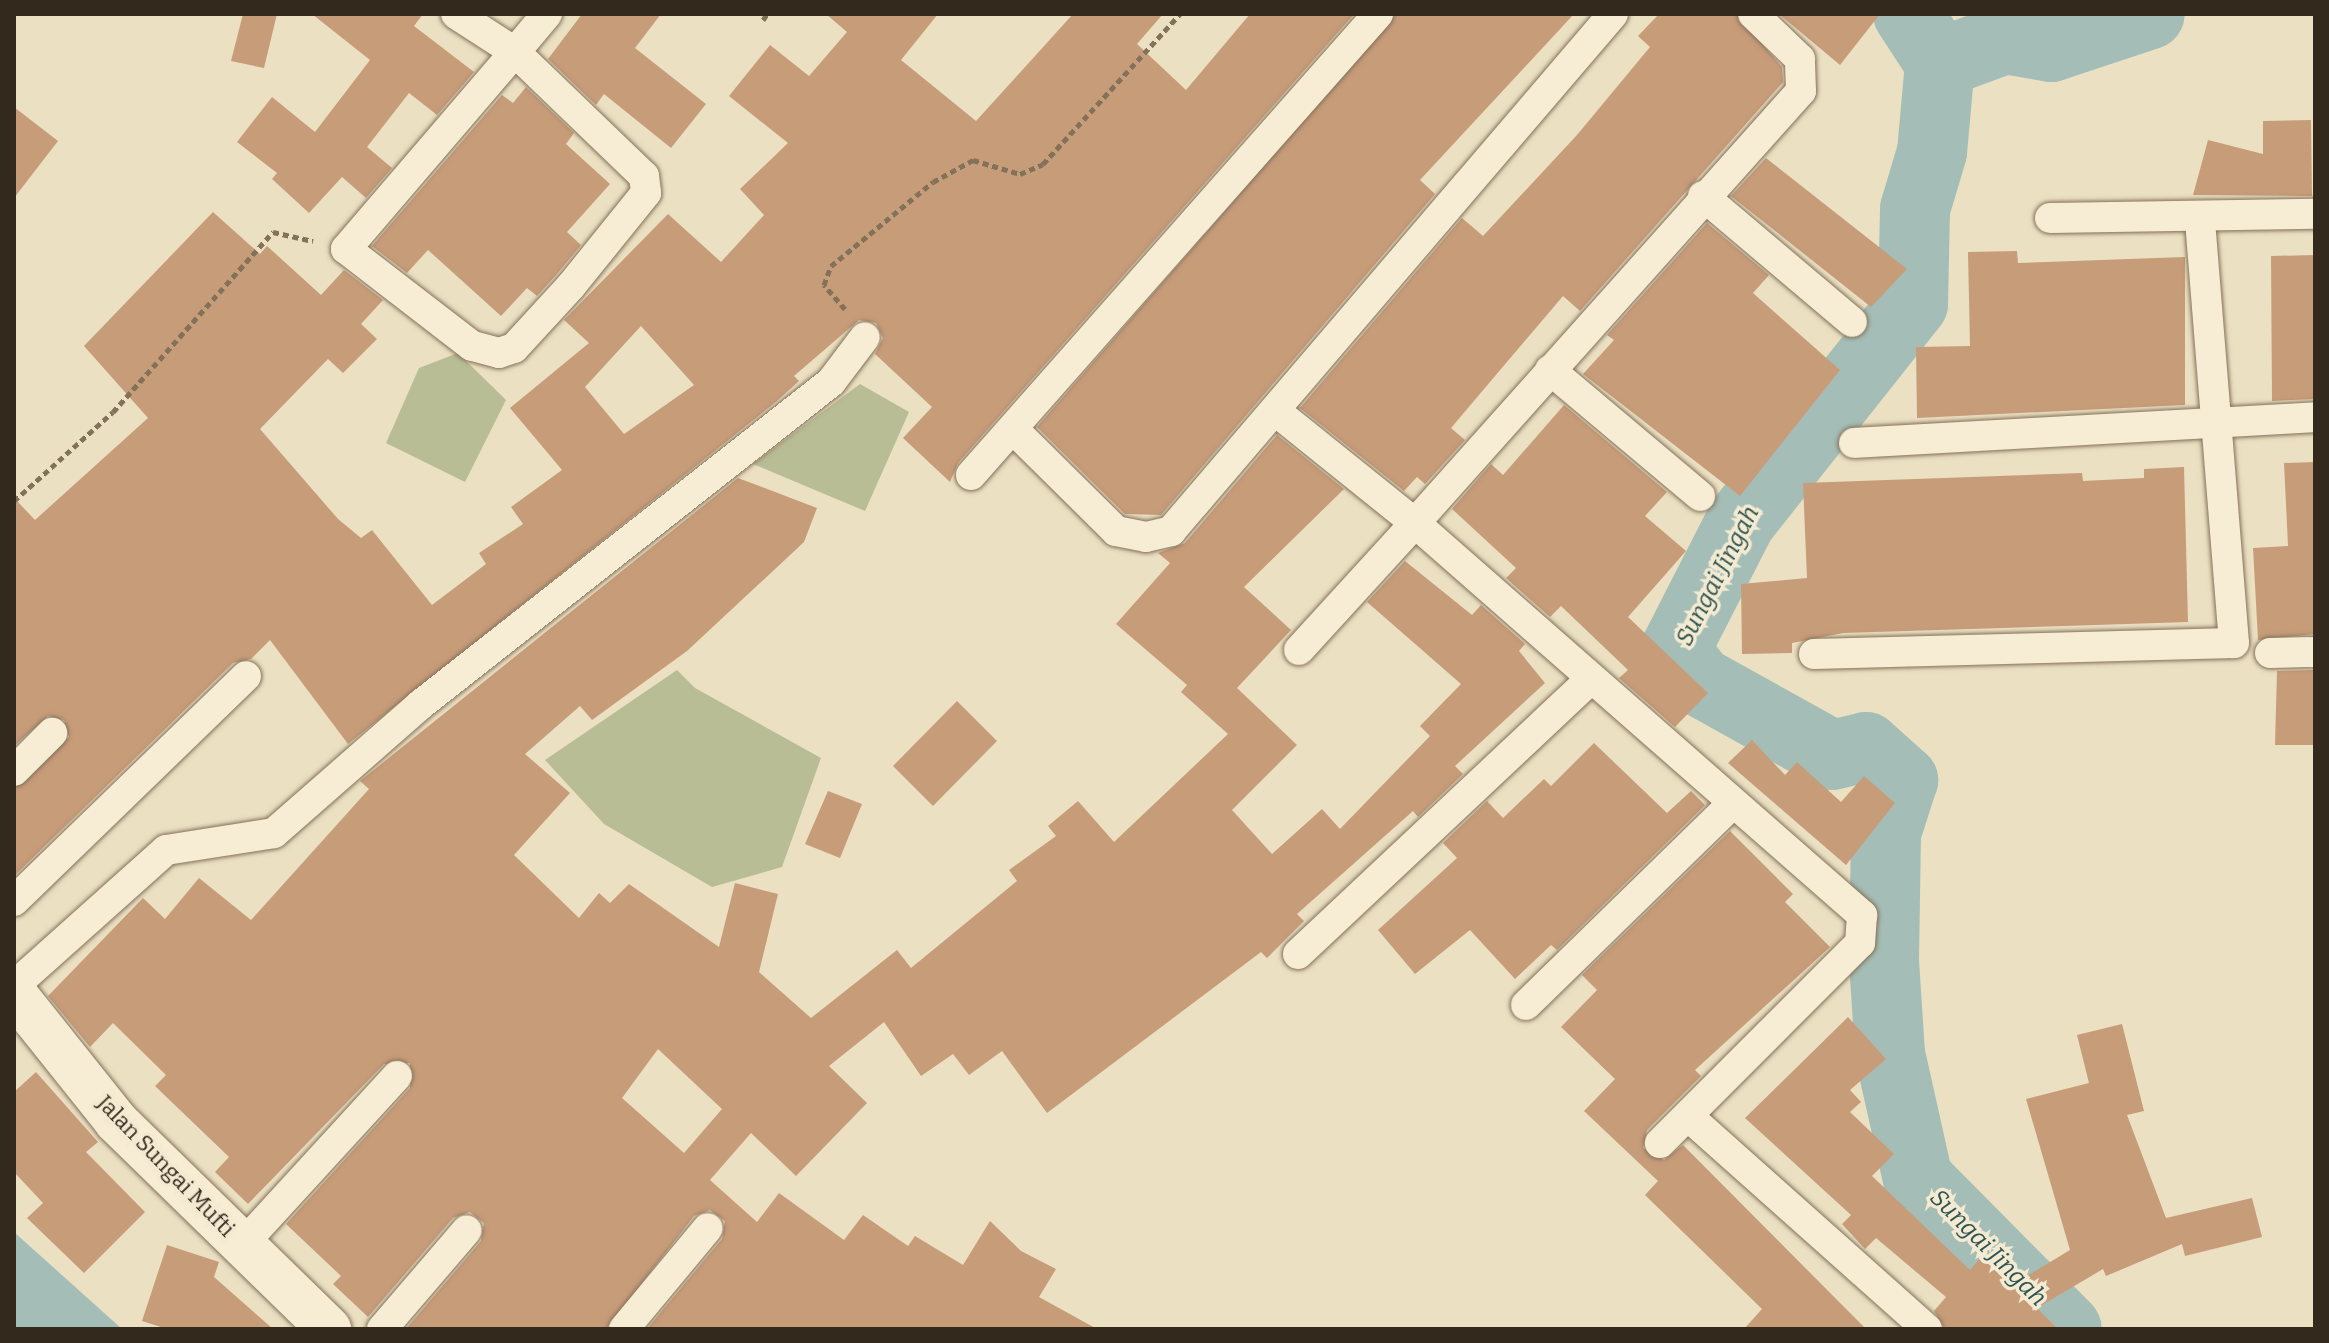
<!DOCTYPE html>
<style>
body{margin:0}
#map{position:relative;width:2329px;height:1343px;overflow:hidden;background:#ebe0c2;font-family:Bitter,serif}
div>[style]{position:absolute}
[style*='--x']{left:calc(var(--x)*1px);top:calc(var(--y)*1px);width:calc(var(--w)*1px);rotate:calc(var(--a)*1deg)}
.cemetery>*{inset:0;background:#b8bd95}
.water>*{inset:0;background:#a4beb7}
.river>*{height:70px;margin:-35px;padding:0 35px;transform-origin:35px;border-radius:35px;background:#a4beb7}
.building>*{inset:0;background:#c79c79}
.path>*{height:5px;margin-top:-2.5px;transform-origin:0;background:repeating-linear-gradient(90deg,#84715a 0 6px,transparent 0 10px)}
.roads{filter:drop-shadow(0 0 2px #84715a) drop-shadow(0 0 2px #84715a)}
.street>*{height:30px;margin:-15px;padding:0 15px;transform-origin:15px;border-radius:15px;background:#f7edd4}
.secondary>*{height:44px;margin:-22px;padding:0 22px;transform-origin:22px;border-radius:22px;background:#f7edd4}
span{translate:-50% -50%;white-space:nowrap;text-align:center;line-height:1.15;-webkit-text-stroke:7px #f3ead1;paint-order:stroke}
.street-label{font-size:22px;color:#34291d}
.water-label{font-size:24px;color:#2d5352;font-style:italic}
.frame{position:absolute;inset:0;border:16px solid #34291d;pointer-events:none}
</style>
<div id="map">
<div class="cemetery">
<i style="clip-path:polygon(458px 353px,506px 400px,465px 482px,386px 443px,419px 368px)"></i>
<i style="clip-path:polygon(860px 384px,909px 412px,865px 511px,753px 464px)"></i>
<i style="clip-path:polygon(677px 670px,695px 688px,821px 758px,782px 867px,712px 887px,604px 824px,545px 760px)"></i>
</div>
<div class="water">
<i style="clip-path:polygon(14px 1232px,122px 1329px,14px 1329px)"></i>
</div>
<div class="river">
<i style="--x:1908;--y:14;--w:59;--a:56.9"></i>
<i style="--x:1940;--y:63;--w:89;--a:95.1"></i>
<i style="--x:1932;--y:152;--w:59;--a:106.6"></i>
<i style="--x:1915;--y:209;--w:95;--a:91.2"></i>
<i style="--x:1913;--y:304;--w:277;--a:128.4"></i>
<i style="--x:1741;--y:521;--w:145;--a:117.1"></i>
<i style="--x:1675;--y:650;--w:39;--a:52"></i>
<i style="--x:1699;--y:681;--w:152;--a:29.1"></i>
<i style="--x:1832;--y:755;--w:35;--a:-13"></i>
<i style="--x:1866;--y:747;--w:50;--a:41.7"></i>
<i style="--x:1903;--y:780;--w:56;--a:107.8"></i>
<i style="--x:1886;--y:833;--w:128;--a:90.9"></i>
<i style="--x:1884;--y:961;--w:93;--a:86.3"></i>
<i style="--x:1890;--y:1054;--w:128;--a:77.4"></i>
<i style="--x:1918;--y:1179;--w:211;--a:45.2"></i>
<i style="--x:1940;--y:63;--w:69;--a:-20.3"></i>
<i style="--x:2005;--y:39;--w:47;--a:9.9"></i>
<i style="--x:2051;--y:47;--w:104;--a:-18.4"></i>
</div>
<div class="building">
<i style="clip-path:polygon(243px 14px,277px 14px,264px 68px,231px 61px)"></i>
<i style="clip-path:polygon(312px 14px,423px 14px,414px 26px,474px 72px,437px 115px,409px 93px,367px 147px,392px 168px,366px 198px,342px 177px,309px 213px,272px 179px,277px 173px,237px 142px,272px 97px,315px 132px,370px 60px)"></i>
<i style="clip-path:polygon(582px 14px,661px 14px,635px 48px,706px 104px,671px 148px,604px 94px,596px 105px,548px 59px)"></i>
<i style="clip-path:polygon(evenodd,826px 14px,938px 14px,901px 60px,976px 121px,1073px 14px,1163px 14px,1137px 44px,1186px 90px,1250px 14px,1354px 14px,958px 463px,950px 482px,903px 438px,932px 407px,875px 354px,883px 338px,876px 323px,859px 320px,794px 376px,799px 381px,777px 401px,348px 744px,270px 640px,251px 659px,233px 663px,14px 876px,14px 788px,69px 737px,64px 720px,48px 716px,14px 746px,14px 498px,35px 520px,148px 418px,84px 346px,213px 212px,260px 254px,267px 246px,321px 295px,344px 270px,383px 300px,361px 324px,377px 339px,343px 373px,328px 359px,260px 429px,338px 519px,361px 538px,372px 530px,432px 605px,486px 564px,479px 553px,523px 524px,511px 507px,562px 470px,510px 408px,589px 343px,564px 320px,668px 214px,721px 262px,764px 215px,740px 189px,788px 143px,729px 96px,770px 45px,809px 76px,847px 32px,826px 14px,641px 326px,694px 385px,624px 434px,585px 387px,641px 326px)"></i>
<i style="clip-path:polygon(1396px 14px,1574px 14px,1420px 180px,1435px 194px,1161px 515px,1125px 514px,1037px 427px)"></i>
<i style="clip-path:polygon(1659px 14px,1736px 14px,1782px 67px,1783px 82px,1580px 311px,1563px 296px,1451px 428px,1465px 440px,1425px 484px,1417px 477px,1404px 491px,1300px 408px,1462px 218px,1483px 236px,1577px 135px,1650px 47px,1638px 36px)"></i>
<i style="clip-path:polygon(1779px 14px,1880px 14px,1840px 65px)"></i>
<i style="clip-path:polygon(526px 87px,574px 133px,566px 144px,610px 184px,567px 232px,581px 245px,557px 274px,537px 296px,527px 288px,501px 316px,428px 250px,407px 273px,372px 246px,502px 95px,513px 103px)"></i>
<i style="clip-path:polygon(14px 107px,58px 141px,14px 198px)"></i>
<i style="clip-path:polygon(2311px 120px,2312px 196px,2193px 195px,2208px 140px,2263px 154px,2263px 121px)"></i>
<i style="clip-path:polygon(1766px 158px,1907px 269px,1871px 307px,1731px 196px)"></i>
<i style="clip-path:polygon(1707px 223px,1769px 275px,1753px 293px,1840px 370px,1740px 496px,1583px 374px,1614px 340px,1607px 335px)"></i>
<i style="clip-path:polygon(2017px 251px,2018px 263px,2185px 257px,2185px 405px,1917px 418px,1916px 347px,1970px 346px,1968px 252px)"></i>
<i style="clip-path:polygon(2315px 255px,2315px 399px,2272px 401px,2271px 256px)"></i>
<i style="clip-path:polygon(1564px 405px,1667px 492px,1645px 516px,1686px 551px,1628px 617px,1708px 693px,1675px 727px,1619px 678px,1628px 670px,1561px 606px,1550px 617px,1506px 578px,1516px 568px,1452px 509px,1491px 464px,1503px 475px)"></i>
<i style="clip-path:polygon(evenodd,1277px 435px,1344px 489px,1244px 587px,1291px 630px,1237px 688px,1297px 745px,1232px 810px,1272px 854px,1322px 809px,1340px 829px,1430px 736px,1420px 726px,1461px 684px,1367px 602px,1405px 561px,1472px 615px,1481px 605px,1525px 644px,1519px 651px,1545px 683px,1455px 766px,1463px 774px,1418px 817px,1413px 811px,1297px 914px,1304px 921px,1267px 958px,1261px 952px,1047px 1113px,1002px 1051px,969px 1075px,953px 1054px,921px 1076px,884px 1022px,829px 1066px,867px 1103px,796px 1176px,751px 1133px,710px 1180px,757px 1222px,779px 1193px,844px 1240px,863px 1215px,908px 1246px,915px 1236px,963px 1265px,990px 1221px,1021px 1251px,1056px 1269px,1039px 1297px,1097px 1329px,647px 1329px,722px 1239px,725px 1221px,710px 1210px,694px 1216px,606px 1329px,406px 1329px,481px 1241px,484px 1223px,470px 1212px,453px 1218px,368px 1317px,333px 1284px,341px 1276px,286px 1224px,410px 1088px,410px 1063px,384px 1064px,248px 1204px,215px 1172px,229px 1157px,155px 1086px,166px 1075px,113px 1023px,90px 1047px,48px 996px,143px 898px,165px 919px,199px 878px,251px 920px,369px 789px,360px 781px,738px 478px,817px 508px,804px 542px,687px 651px,592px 720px,580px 706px,525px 754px,570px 793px,514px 855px,579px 918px,599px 893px,610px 903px,629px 884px,719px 947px,735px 883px,778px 894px,759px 972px,811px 1018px,897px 950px,911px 968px,1017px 881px,1009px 870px,1056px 836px,1048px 826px,1078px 801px,1114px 842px,1228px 734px,1181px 692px,1187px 685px,1116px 624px,1170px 563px,1158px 553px,1185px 543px,1277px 435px,658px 1049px,722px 1109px,684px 1153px,622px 1098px,658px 1049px)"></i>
<i style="clip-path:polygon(2315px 462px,2315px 634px,2258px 640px,2253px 548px,2288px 546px,2284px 463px)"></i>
<i style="clip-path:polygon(2184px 467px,2188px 622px,1843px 633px,1792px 643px,1792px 653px,1742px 654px,1741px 584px,1807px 578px,1803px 483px,2082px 473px,2083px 481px,2144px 478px,2144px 469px)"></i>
<i style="clip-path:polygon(2315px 670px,2315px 745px,2275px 745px,2277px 671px)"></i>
<i style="clip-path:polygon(957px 701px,997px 741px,933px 806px,893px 766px)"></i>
<i style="clip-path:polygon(1752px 740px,1785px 775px,1797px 762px,1841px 802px,1864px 776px,1895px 803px,1846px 865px,1728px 763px)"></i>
<i style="clip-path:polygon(1594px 743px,1667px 813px,1691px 791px,1705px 805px,1557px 950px,1551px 945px,1515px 979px,1470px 930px,1415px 974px,1378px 930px,1457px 858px,1443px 843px,1487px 801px,1503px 818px,1544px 779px,1551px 786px)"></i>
<i style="clip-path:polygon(828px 791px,862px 804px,840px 858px,805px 844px)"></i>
<i style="clip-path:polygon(1730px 831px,1793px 894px,1785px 902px,1830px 947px,1695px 1070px,1701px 1076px,1647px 1130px,1643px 1148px,1664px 1160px,1683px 1145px,1866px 1329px,1744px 1329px,1762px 1309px,1645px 1195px,1658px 1181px,1584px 1111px,1615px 1079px,1561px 1027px,1597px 990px,1582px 975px)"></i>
<i style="clip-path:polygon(1848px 1017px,1886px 1059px,1850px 1090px,1861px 1102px,1850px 1112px,1894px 1154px,1872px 1176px,1970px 1270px,1982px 1256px,2014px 1284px,2070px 1250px,2026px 1099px,2089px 1083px,2077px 1035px,2122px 1024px,2144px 1111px,2127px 1115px,2166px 1218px,2252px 1198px,2262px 1237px,2185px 1256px,2182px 1244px,2106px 1276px,2103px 1269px,2037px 1308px,2058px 1329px,1945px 1329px,1934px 1311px,1946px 1297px,1876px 1238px,1865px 1249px,1842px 1224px,1851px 1215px,1745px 1118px)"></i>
<i style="clip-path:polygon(36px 1072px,98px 1142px,86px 1152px,145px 1212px,84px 1273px,27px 1218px,43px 1203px,14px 1172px,14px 1092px)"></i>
<i style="clip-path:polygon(167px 1245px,219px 1262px,214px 1277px,273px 1329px,167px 1329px,142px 1321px)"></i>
</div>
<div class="path">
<i style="--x:763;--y:20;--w:7;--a:-56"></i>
<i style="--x:845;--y:309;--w:32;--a:-131"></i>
<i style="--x:824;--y:285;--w:20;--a:-70"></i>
<i style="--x:831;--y:266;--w:132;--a:-39.5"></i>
<i style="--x:933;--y:182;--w:46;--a:-28.8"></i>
<i style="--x:973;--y:160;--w:49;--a:16.6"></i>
<i style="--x:1020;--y:174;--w:25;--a:-23"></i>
<i style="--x:1043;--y:164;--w:203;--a:-47.6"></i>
<i style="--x:14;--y:501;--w:133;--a:-42"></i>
<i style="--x:113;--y:412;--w:241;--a:-48.4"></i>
<i style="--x:273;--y:232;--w:41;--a:12.7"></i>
</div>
<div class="roads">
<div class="street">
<i style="--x:456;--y:14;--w:70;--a:32.8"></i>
<i style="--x:515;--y:52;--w:179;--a:43.9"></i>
<i style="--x:644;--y:176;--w:17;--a:83"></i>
<i style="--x:646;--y:193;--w:119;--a:128.9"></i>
<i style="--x:571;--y:286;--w:84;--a:132.6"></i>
<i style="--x:514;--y:348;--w:16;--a:162"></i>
<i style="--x:499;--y:353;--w:28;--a:-165"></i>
<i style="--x:472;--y:346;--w:159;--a:-142.4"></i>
<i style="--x:346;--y:249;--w:260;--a:-49.4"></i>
<i style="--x:515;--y:52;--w:50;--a:-49.9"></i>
<i style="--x:1703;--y:196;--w:195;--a:40.2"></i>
<i style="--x:2050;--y:218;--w:265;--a:-0.9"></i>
<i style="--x:1550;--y:370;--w:196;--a:40"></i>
<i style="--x:1278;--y:413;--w:176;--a:38.8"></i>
<i style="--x:1415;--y:523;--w:579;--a:-48.22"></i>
<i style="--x:1801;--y:91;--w:32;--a:-92"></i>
<i style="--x:1800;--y:59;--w:65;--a:-136.2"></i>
<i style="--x:1013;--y:429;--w:145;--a:44.7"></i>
<i style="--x:1116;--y:531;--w:31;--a:11"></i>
<i style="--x:1146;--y:537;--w:26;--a:-13"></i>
<i style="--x:1171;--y:531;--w:680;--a:-49.47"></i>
<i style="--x:1854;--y:443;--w:462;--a:-3.2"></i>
<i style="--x:971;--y:475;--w:615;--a:-48.56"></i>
<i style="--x:1299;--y:650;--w:172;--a:-47.6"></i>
<i style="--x:1415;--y:523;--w:595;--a:41.25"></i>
<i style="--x:1862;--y:915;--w:28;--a:94"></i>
<i style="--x:1860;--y:943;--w:283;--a:135"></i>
<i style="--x:2270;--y:653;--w:45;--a:-1.3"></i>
<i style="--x:1814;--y:654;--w:420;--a:-1.5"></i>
<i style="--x:2234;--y:643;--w:426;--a:-94.6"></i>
<i style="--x:14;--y:771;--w:54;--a:-45"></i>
<i style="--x:14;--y:901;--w:323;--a:-44.1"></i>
<i style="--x:1298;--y:954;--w:400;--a:-43.2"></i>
<i style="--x:14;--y:986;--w:204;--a:-41.8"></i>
<i style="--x:166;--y:850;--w:109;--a:-8.9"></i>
<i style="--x:274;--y:833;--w:194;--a:-41.2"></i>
<i style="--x:420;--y:705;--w:523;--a:-38.16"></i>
<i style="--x:831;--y:382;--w:56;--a:-52.9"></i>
<i style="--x:1526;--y:1005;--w:289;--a:-44.3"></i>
<i style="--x:1688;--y:1116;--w:320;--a:41.7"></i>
<i style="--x:243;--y:1244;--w:228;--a:-47.5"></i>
<i style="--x:382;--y:1329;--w:130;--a:-49.4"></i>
<i style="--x:624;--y:1329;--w:131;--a:-50.3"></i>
</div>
<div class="secondary">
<i style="--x:14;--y:993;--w:164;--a:51.4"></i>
<i style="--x:116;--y:1121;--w:298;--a:44.3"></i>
</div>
</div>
<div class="street-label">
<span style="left:166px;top:1166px;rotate:46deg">Jalan Sungai Mufti</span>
</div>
<div class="water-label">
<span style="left:1718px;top:576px;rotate:-63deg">Sungai Jingah</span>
<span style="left:1988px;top:1248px;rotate:45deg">Sungai Jingah</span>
</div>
<div class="frame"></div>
</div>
